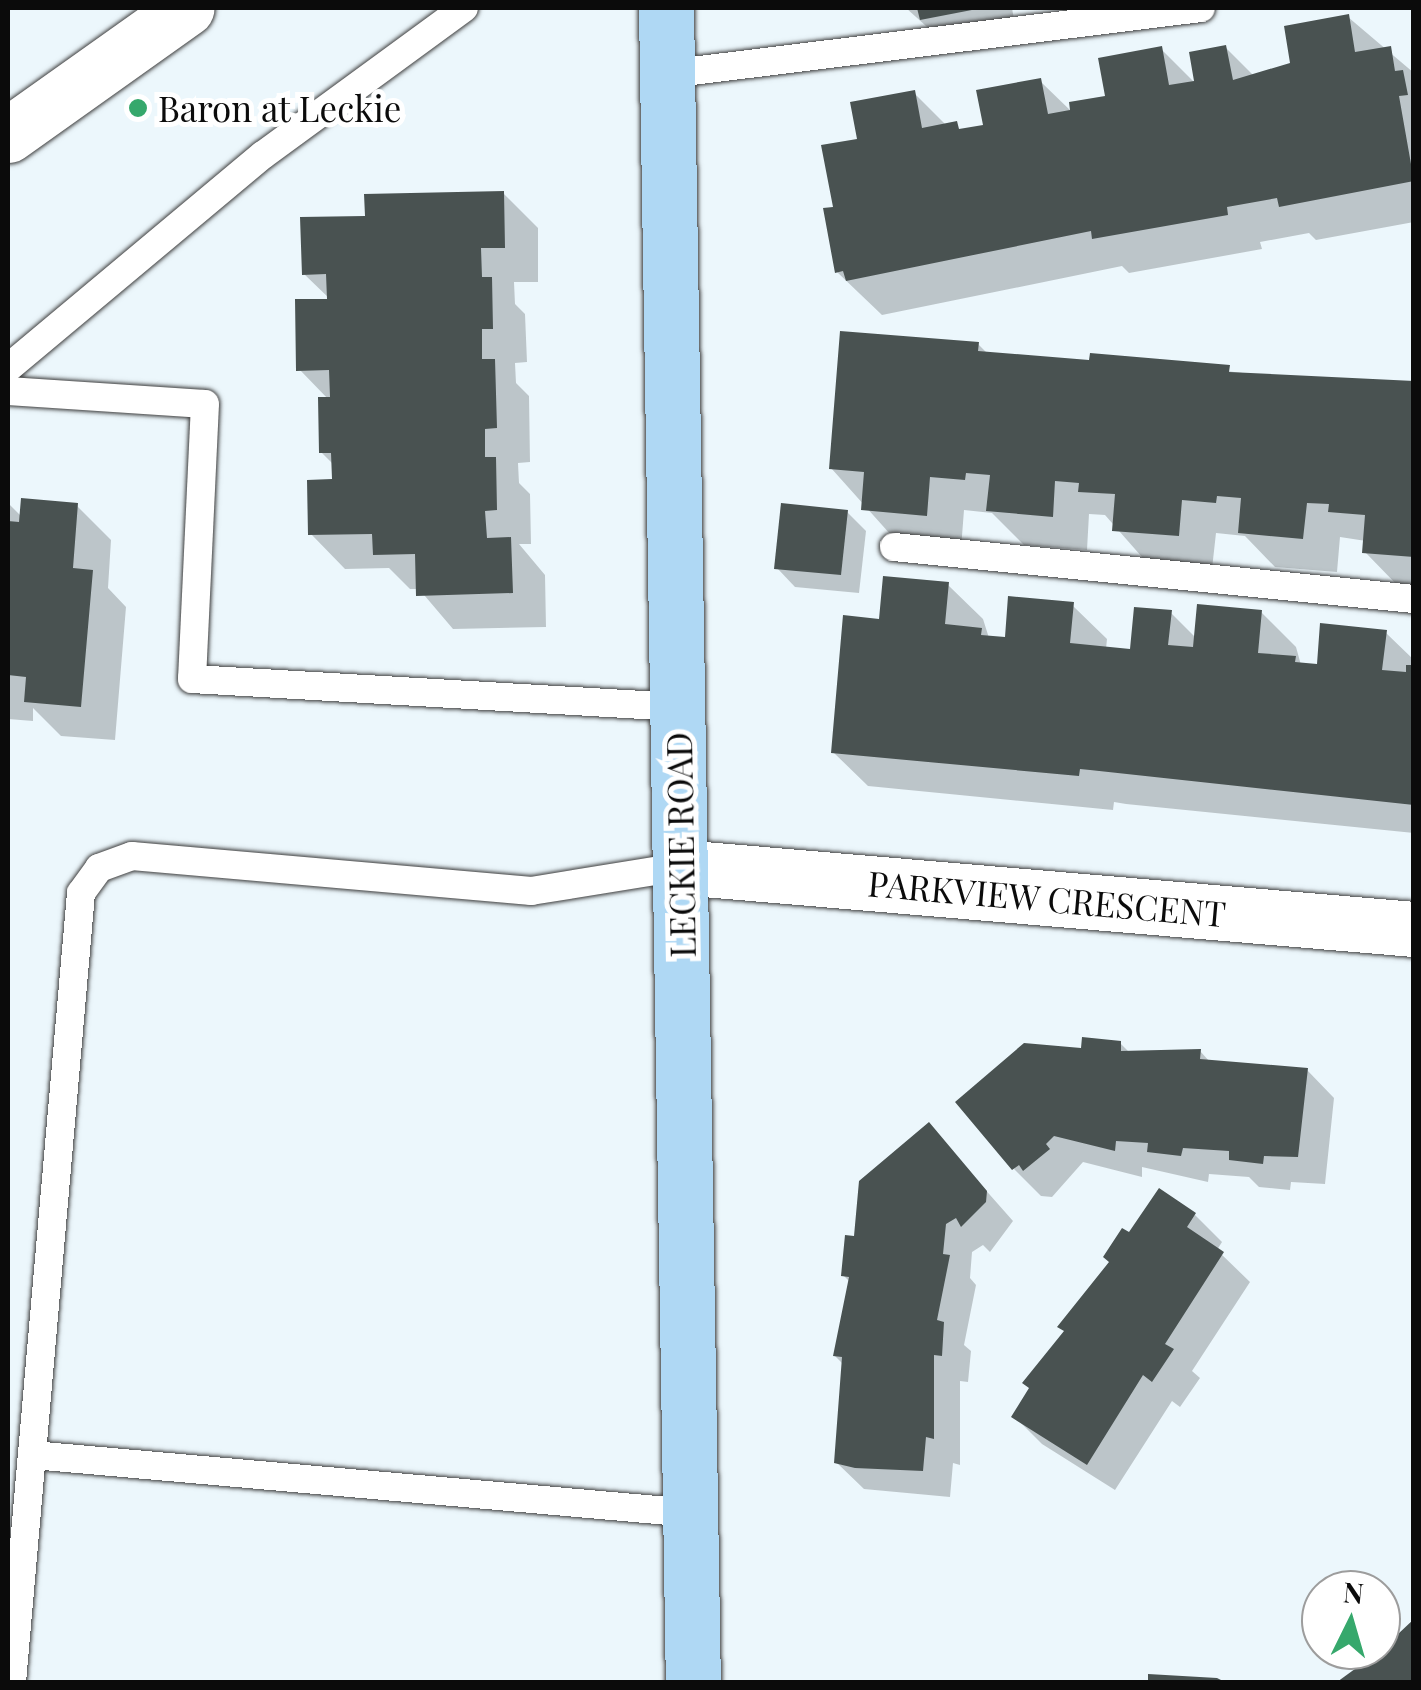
<!DOCTYPE html>
<style>
body{margin:0}
#map{position:relative;width:1421px;height:1690px;overflow:hidden;background:#ecf7fc;font-family:"Playfair Display",serif}
div>[style]{position:absolute}
[style*='--x']{left:calc(var(--x)*1px);top:calc(var(--y)*1px);width:calc(var(--w)*1px);rotate:calc(var(--a)*1deg)}
.shadow>*{inset:0;background:#0003}
.building>*{inset:0;background:#495251}
.roads{filter:drop-shadow(0 0 2px #3e3e3e) drop-shadow(0 0 2px #3e3e3e)}
.service>*{height:28px;margin:-14px;padding:0 14px;transform-origin:14px;border-radius:14px;background:#fff}
.minor>*{height:55px;margin:-27.5px;padding:0 27.5px;transform-origin:27.5px;border-radius:27.5px;background:#fff}
.tertiary>*{height:55px;margin:-27.5px;padding:0 27.5px;transform-origin:27.5px;border-radius:27.5px;background:#fff}
.secondary>*{height:55px;margin:-27.5px;padding:0 27.5px;transform-origin:27.5px;border-radius:27.5px;background:#afd8f4}
.dots>*{width:28px;height:28px;translate:-50% -50%;box-sizing:border-box;border:5px solid #fff;border-radius:50%}
span{translate:-50% -50%;white-space:nowrap;text-align:center;line-height:1.15;-webkit-text-stroke:10px #fff;paint-order:stroke}
.poi-label{font-size:35px;color:#0b0b0b}
.left{translate:0 -50%;text-align:left}
.street-label{font-size:35px;color:#0b0b0b}
.frame{position:absolute;inset:0;border:10px solid #0b0b0b;pointer-events:none}
.north{position:absolute;left:1301px;top:1570px;width:100px;height:100px;box-sizing:border-box;background:#fff;border:2px solid #9d9d9d;border-radius:50%;rotate:5deg;font-size:28px;font-weight:700;line-height:40px;text-align:center;color:#0b0b0b}
.north::after{content:'';display:block;margin:auto;width:35px;height:45px;background:#36a86c;clip-path:polygon(50% 0,100% 100%,50% 72%,0 100%)}
</style>
<div id="map">
<div class="shadow">
<i style="clip-path:polygon(906px 8px,1012px 8px,1018px 42px,956px 53px)"></i>
<i style="clip-path:polygon(1060px 8px,1141px 8px,1080px 28px)"></i>
<i style="clip-path:polygon(1348px 17px,1414px 73px,1414px 222px,1316px 240px,1309px 233px,1260px 242px,1262px 249px,1129px 273px,1122px 266px,882px 315px,837px 272px,836px 209px,860px 141px,914px 93px,947px 126px,964px 131px,985px 127px,1040px 81px,1073px 113px,1108px 98px,1161px 49px,1197px 85px,1225px 47px,1254px 76px,1293px 65px)"></i>
<i style="clip-path:polygon(503px 193px,538px 228px,538px 282px,514px 282px,515px 304px,525px 314px,527px 362px,515px 363px,516px 383px,529px 396px,530px 462px,518px 463px,519px 483px,530px 494px,531px 544px,519px 544px,545px 575px,546px 627px,453px 629px,419px 589px,410px 589px,389px 568px,345px 569px,311px 534px,334px 482px,334px 465px,321px 452px,329px 400px,299px 369px,332px 301px,304px 274px,368px 218px)"></i>
<i style="clip-path:polygon(978px 344px,988px 354px,1092px 363px,1092px 355px,1342px 385px,1414px 384px,1414px 588px,1399px 587px,1365px 552px,1366px 541px,1340px 537px,1337px 572px,1275px 567px,1245px 536px,1216px 533px,1212px 569px,1149px 565px,1105px 515px,1089px 514px,1087px 550px,1024px 545px,992px 513px,964px 510px,961px 549px,899px 544px,831px 468px)"></i>
<i style="clip-path:polygon(8px 503px,22px 517px,77px 506px,111px 540px,108px 588px,126px 607px,115px 740px,61px 736px,33px 708px,33px 721px,8px 719px)"></i>
<i style="clip-path:polygon(847px 512px,866px 531px,859px 593px,795px 587px,777px 568px)"></i>
<i style="clip-path:polygon(948px 585px,983px 619px,989px 638px,1007px 640px,1072px 605px,1107px 639px,1106px 649px,1132px 652px,1170px 612px,1196px 638px,1261px 612px,1296px 647px,1301px 665px,1319px 667px,1385px 632px,1414px 660px,1414px 833px,1126px 804px,1114px 802px,1113px 810px,868px 786px,833px 752px,881px 622px)"></i>
<i style="clip-path:polygon(1120px 1043px,1130px 1053px,1200px 1051px,1210px 1062px,1307px 1070px,1334px 1098px,1325px 1184px,1291px 1182px,1290px 1190px,1259px 1187px,1249px 1177px,1209px 1174px,1208px 1182px,1142px 1167px,1142px 1177px,1083px 1162px,1052px 1197px,1041px 1196px,1014px 1169px,1083px 1051px)"></i>
<i style="clip-path:polygon(929px 1126px,1013px 1221px,990px 1252px,983px 1245px,972px 1252px,970px 1278px,976px 1285px,964px 1345px,971px 1351px,968px 1382px,960px 1381px,960px 1465px,953px 1463px,950px 1497px,864px 1489px,836px 1462px,844px 1365px,835px 1356px,851px 1283px,843px 1275px,856px 1239px)"></i>
<i style="clip-path:polygon(1195px 1215px,1222px 1242px,1217px 1250px,1250px 1282px,1192px 1371px,1200px 1378px,1180px 1407px,1172px 1401px,1115px 1490px,1042px 1444px,1014px 1416px,1130px 1236px)"></i>
</div>
<div class="building">
<i style="clip-path:polygon(917px 8px,977px 8px,977px 9px,920px 20px)"></i>
<i style="clip-path:polygon(1349px 14px,1355px 52px,1391px 46px,1395px 71px,1403px 70px,1408px 95px,1399px 96px,1414px 181px,1279px 207px,1277px 198px,1227px 207px,1228px 215px,1092px 239px,1091px 231px,846px 281px,843px 271px,835px 273px,823px 208px,833px 207px,821px 145px,857px 139px,850px 102px,915px 90px,922px 128px,957px 121px,959px 129px,983px 125px,976px 90px,1041px 78px,1048px 114px,1070px 110px,1069px 102px,1105px 96px,1098px 58px,1162px 46px,1169px 85px,1194px 81px,1189px 52px,1226px 45px,1233px 80px,1290px 63px,1284px 26px)"></i>
<i style="clip-path:polygon(504px 191px,505px 248px,481px 248px,482px 277px,492px 277px,493px 329px,482px 329px,482px 359px,495px 359px,497px 428px,485px 429px,485px 457px,496px 457px,497px 510px,485px 511px,487px 538px,511px 537px,513px 593px,416px 596px,415px 554px,373px 555px,372px 534px,308px 535px,307px 480px,332px 479px,331px 453px,319px 453px,318px 397px,330px 397px,329px 370px,296px 371px,295px 299px,327px 299px,326px 274px,302px 275px,300px 217px,365px 216px,364px 194px)"></i>
<i style="clip-path:polygon(840px 331px,979px 342px,978px 351px,1089px 360px,1090px 353px,1230px 365px,1229px 372px,1414px 381px,1414px 557px,1362px 553px,1365px 515px,1328px 512px,1329px 504px,1307px 503px,1303px 539px,1238px 533px,1241px 498px,1217px 496px,1216px 503px,1182px 500px,1179px 536px,1112px 531px,1115px 494px,1078px 492px,1079px 483px,1055px 481px,1053px 517px,986px 511px,990px 475px,966px 473px,965px 480px,930px 477px,927px 516px,861px 510px,864px 472px,829px 469px)"></i>
<i style="clip-path:polygon(21px 498px,78px 503px,73px 568px,93px 570px,81px 707px,24px 702px,26px 677px,8px 675px,8px 521px,19px 522px)"></i>
<i style="clip-path:polygon(781px 503px,848px 510px,841px 575px,774px 569px)"></i>
<i style="clip-path:polygon(883px 576px,949px 582px,945px 624px,982px 628px,981px 635px,1005px 637px,1008px 596px,1074px 602px,1070px 643px,1130px 649px,1134px 607px,1172px 610px,1168px 645px,1193px 647px,1197px 604px,1262px 610px,1258px 653px,1296px 656px,1295px 662px,1317px 664px,1320px 623px,1387px 630px,1382px 670px,1406px 672px,1406px 665px,1414px 665px,1414px 805px,1090px 770px,1080px 769px,1079px 776px,831px 753px,843px 615px,879px 619px)"></i>
<i style="clip-path:polygon(1082px 1037px,1121px 1041px,1121px 1051px,1201px 1049px,1200px 1059px,1308px 1068px,1298px 1157px,1264px 1156px,1263px 1164px,1229px 1160px,1229px 1151px,1183px 1148px,1181px 1156px,1147px 1152px,1148px 1143px,1116px 1141px,1115px 1151px,1054px 1136px,1046px 1144px,1050px 1149px,1023px 1171px,1019px 1165px,1012px 1170px,955px 1102px,1024px 1043px,1081px 1048px)"></i>
<i style="clip-path:polygon(929px 1122px,987px 1191px,986px 1202px,961px 1227px,956px 1218px,946px 1224px,943px 1254px,950px 1255px,937px 1320px,944px 1322px,942px 1356px,934px 1355px,934px 1439px,926px 1437px,923px 1471px,855px 1468px,834px 1463px,842px 1357px,833px 1356px,849px 1277px,841px 1276px,845px 1235px,854px 1236px,859px 1181px)"></i>
<i style="clip-path:polygon(1159px 1188px,1196px 1213px,1187px 1227px,1224px 1252px,1165px 1344px,1174px 1349px,1152px 1382px,1143px 1375px,1087px 1465px,1011px 1417px,1029px 1388px,1022px 1383px,1064px 1331px,1057px 1327px,1109px 1262px,1103px 1257px,1122px 1228px,1129px 1232px)"></i>
<i style="clip-path:polygon(1414px 1619px,1414px 1682px,1337px 1682px,1381px 1650px)"></i>
<i style="clip-path:polygon(1148px 1674px,1217px 1678px,1225px 1682px,1148px 1682px)"></i>
</div>
<div class="roads">
<div class="service">
<i style="--x:668;--y:74;--w:537;--a:-7.06"></i>
<i style="--x:8;--y:368;--w:332;--a:-39.9"></i>
<i style="--x:263;--y:155;--w:249;--a:-36.2"></i>
<i style="--x:8;--y:391;--w:197;--a:3.8"></i>
<i style="--x:205;--y:404;--w:275;--a:92.7"></i>
<i style="--x:192;--y:679;--w:486;--a:3.3"></i>
<i style="--x:894;--y:547;--w:523;--a:5.71"></i>
<i style="--x:32;--y:1455;--w:662;--a:5.03"></i>
<i style="--x:12;--y:1682;--w:792;--a:-85"></i>
<i style="--x:81;--y:893;--w:31;--a:-54"></i>
<i style="--x:99;--y:868;--w:35;--a:-20"></i>
<i style="--x:132;--y:856;--w:401;--a:5"></i>
<i style="--x:531;--y:891;--w:151;--a:-9.2"></i>
</div>
<div class="minor">
<i style="--x:680;--y:867;--w:737;--a:4.83"></i>
</div>
<div class="tertiary">
<i style="--x:8;--y:135;--w:219;--a:-35.4"></i>
</div>
<div class="secondary">
<i style="--x:666;--y:8;--w:1674;--a:89.08"></i>
</div>
</div>
<div class="dots">
<i style="left:138px;top:108px;background:#36a86c"></i>
</div>
<div class="poi-label">
<span class="left" style="left:158px;top:108px">Baron at Leckie</span>
</div>
<div class="street-label">
<span style="left:680px;top:845px;rotate:-91deg">LECKIE ROAD</span>
<span style="left:1047px;top:898px;rotate:5deg">PARKVIEW CRESCENT</span>
</div>
<div class="frame"></div>
<div class="north">N</div>
</div>
